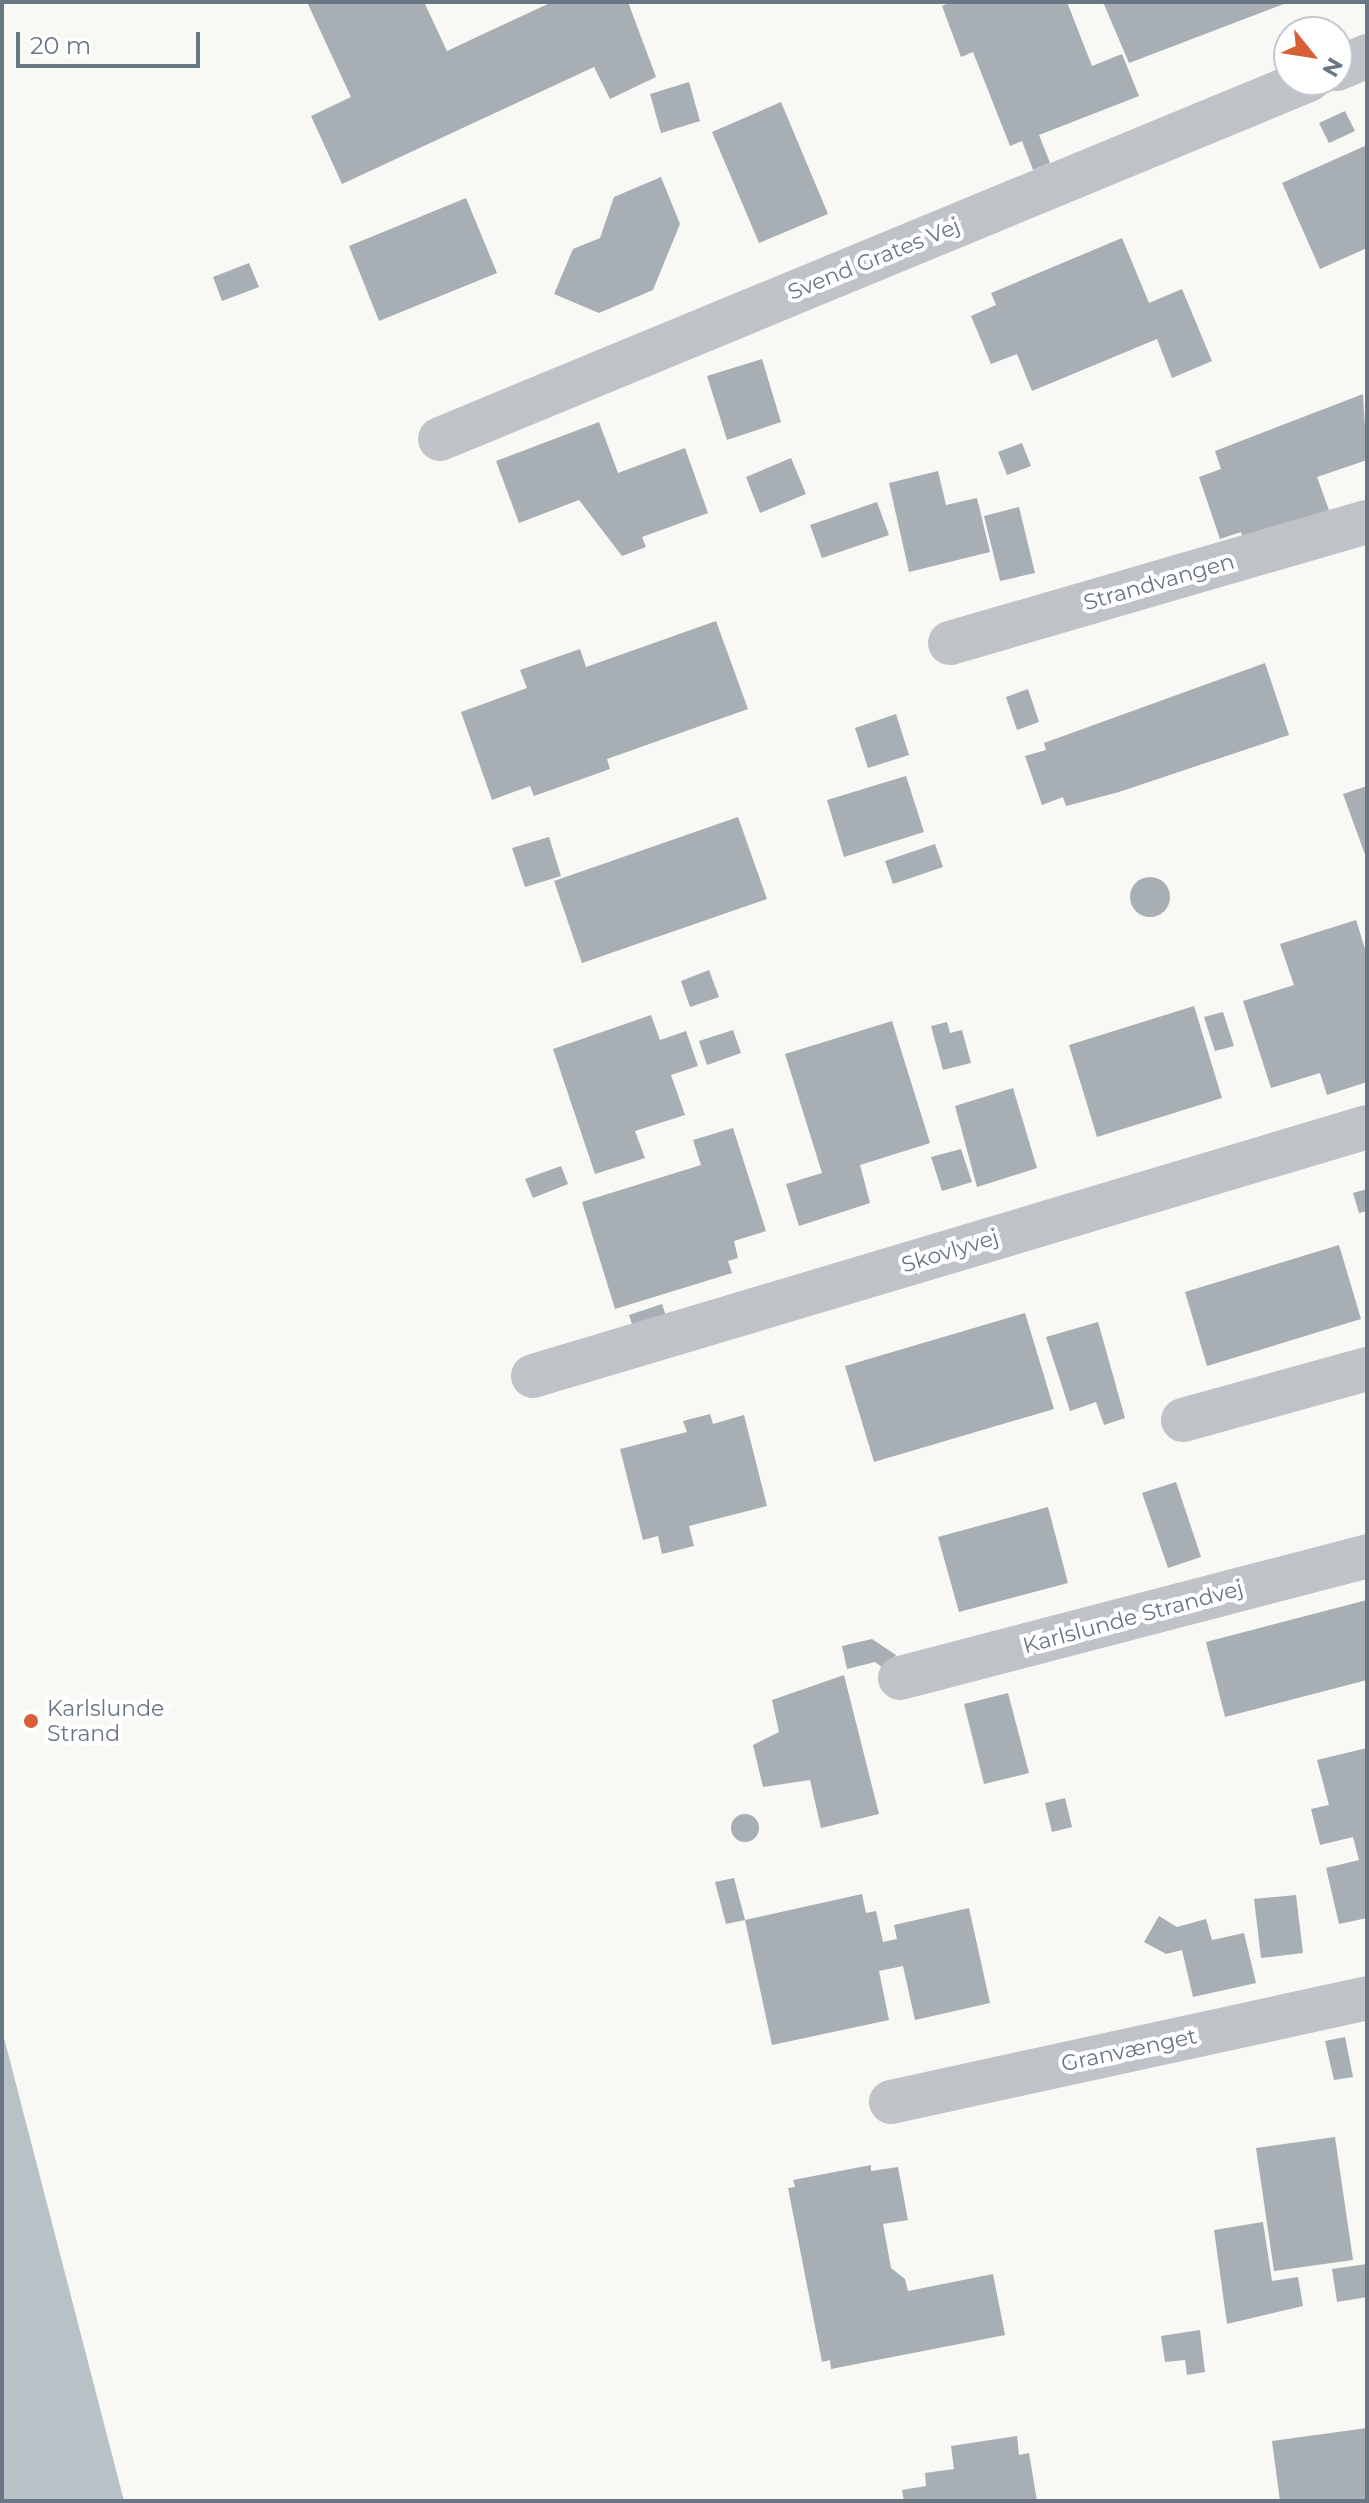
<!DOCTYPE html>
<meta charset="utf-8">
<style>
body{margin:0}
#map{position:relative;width:1369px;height:2503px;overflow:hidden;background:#f8f8f5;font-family:Montserrat,sans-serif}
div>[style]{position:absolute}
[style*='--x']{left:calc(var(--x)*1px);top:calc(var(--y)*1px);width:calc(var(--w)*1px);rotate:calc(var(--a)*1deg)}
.water>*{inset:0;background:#b8c2c6}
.building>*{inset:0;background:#a7aeb4}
.round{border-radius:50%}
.street>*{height:44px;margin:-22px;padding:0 22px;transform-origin:22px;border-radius:22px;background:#bfc3c7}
.dots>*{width:22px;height:22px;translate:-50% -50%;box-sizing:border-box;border:4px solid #fff;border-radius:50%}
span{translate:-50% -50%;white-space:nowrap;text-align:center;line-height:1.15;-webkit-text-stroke:8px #fff;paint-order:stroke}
.street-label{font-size:22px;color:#697784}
.poi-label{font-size:22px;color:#697784}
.left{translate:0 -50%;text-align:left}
.frame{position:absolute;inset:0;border:4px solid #697784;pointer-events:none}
.north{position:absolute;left:1273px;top:16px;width:80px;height:80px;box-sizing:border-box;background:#fff;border:2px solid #c3c9ce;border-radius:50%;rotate:120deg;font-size:22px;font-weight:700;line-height:32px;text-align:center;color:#697784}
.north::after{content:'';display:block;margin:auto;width:28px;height:36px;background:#d76036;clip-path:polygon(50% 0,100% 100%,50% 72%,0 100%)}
.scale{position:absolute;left:16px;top:32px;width:184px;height:36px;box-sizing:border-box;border:4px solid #697784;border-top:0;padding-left:10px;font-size:24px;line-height:28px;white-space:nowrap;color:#697784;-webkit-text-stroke:6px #fff;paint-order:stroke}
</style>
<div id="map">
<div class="water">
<i style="clip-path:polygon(2px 2030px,124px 2501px,2px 2501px)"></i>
</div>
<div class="building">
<i style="clip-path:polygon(307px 2px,424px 2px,447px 51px,552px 2px,628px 2px,656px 77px,610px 99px,594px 67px,342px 184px,311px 116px,351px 97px)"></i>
<i style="clip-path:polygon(951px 2px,1067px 2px,1092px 66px,1122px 54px,1139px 96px,1039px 135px,1050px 163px,1033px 170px,1022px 141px,1010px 146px,973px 52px,961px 57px,942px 6px)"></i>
<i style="clip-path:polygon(1103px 2px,1289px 2px,1129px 63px)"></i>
<i style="clip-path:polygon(689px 82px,700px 121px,661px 133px,650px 94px)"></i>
<i style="clip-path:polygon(781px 102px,828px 214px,759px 243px,712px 132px)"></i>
<i style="clip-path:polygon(1345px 111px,1355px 131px,1329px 143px,1319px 123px)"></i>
<i style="clip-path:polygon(1367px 145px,1367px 248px,1320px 269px,1282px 183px)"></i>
<i style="clip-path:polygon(661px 177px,680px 224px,653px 290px,599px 313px,554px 294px,573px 249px,600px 238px,614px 197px)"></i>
<i style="clip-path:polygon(466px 198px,497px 273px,379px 321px,349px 246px)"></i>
<i style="clip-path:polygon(1122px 238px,1149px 303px,1182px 289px,1212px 361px,1172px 378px,1157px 339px,1032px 391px,1017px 354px,991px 364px,971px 316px,996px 305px,991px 293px)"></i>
<i style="clip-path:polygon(249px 263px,259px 287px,222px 301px,213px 277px)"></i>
<i style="clip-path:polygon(762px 359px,781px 422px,727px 440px,707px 376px)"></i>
<i style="clip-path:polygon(1363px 394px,1367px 460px,1317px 477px,1330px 513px,1244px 541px,1241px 532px,1220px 539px,1199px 477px,1221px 469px,1215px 451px)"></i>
<i style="clip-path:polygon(599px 422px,618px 473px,685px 448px,708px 513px,642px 537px,646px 547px,622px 556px,579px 500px,519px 523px,496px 461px)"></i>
<i style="clip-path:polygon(1022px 443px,1031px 466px,1007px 475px,998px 452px)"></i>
<i style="clip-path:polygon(791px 458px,806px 494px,760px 513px,746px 477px)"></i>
<i style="clip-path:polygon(938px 471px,946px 505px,977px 498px,990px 552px,909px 572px,889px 483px)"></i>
<i style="clip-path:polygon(877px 502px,889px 535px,822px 558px,810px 525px)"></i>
<i style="clip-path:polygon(1019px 507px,1035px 573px,1000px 581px,984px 516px)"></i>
<i style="clip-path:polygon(716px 621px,748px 709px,607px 759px,610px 769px,534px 796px,530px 786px,492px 800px,461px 712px,527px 688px,520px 670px,580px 649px,586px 667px)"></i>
<i style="clip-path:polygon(1265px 663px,1289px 735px,1119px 792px,1066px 806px,1063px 797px,1042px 805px,1025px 756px,1046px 750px,1044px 743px)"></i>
<i style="clip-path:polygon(1028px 689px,1039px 722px,1017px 730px,1006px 697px)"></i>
<i style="clip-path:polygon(896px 714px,909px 755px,868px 768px,855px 728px)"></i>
<i style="clip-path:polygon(906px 776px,924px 832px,844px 857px,827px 800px)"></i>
<i style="clip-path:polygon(1367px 786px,1367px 860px,1343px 794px)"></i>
<i style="clip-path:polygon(738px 817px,767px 899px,582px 963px,554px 881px)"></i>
<i style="clip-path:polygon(549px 837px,561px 876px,525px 887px,512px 848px)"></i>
<i style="clip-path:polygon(935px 844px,943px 867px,893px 884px,885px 861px)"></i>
<i class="round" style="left:1130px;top:877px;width:40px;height:40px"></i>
<i style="clip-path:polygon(1356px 920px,1367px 955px,1367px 1082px,1327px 1095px,1320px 1073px,1271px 1088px,1243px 1001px,1294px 985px,1280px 944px)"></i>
<i style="clip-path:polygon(709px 970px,719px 997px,690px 1007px,681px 981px)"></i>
<i style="clip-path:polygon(1194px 1006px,1222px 1098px,1097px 1137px,1069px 1045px)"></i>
<i style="clip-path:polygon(1223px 1012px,1234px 1046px,1215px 1051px,1204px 1017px)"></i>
<i style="clip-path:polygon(651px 1015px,660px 1040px,686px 1031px,698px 1066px,671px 1075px,685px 1115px,635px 1131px,645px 1158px,595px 1174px,553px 1049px)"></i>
<i style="clip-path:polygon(892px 1021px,930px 1143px,860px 1165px,870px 1203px,799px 1226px,786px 1184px,822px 1173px,785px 1054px)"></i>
<i style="clip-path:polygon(947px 1022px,950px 1033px,962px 1030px,971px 1063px,943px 1070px,931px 1026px)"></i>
<i style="clip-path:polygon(733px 1030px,741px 1053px,707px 1065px,699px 1041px)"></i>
<i style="clip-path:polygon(1013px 1088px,1037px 1168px,977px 1187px,955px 1106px)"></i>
<i style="clip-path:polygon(733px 1128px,766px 1231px,734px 1241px,738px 1258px,728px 1261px,732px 1273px,615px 1309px,582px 1202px,701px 1165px,693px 1140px)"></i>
<i style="clip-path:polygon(961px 1149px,972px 1182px,942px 1191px,931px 1157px)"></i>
<i style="clip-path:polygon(561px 1166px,568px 1184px,533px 1198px,525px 1179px)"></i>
<i style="clip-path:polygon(1367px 1189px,1367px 1211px,1359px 1213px,1353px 1193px)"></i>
<i style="clip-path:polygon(1339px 1245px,1361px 1319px,1207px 1366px,1185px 1292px)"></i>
<i style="clip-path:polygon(662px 1304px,668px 1322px,635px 1333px,629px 1315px)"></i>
<i style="clip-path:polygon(1025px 1313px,1054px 1409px,874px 1462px,845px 1366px)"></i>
<i style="clip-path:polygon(1098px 1322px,1125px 1418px,1104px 1425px,1096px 1402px,1070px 1411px,1046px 1337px)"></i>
<i style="clip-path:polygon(710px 1414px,713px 1424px,744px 1415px,767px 1506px,689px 1526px,694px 1546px,662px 1554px,658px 1536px,643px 1540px,620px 1449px,687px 1432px,683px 1421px)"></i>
<i style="clip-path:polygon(1176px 1482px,1201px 1557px,1168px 1568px,1142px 1493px)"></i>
<i style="clip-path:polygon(1048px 1507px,1068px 1583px,959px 1612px,938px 1537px)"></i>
<i style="clip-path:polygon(1367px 1600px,1367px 1680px,1225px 1717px,1206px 1642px)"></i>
<i style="clip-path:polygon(872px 1639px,896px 1655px,886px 1670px,875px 1662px,847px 1669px,842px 1646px)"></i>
<i style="clip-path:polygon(844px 1675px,879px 1814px,821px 1828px,810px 1780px,763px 1787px,753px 1745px,779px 1732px,772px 1700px)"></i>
<i style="clip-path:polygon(1008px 1693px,1029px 1773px,984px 1784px,964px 1704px)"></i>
<i style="clip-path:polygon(1367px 1748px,1367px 1918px,1339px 1924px,1326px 1868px,1359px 1860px,1353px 1837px,1320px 1845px,1311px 1809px,1329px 1805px,1317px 1760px)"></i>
<i style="clip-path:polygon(1065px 1798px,1072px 1827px,1052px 1832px,1045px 1803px)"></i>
<i class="round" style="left:731px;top:1814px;width:28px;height:28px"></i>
<i style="clip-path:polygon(734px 1878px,745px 1920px,862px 1894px,866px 1913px,876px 1911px,883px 1942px,897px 1939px,894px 1925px,969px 1908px,990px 2003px,915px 2020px,903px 1966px,879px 1971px,889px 2020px,772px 2045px,745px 1920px,726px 1924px,715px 1882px)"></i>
<i style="clip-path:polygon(1296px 1895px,1303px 1953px,1261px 1958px,1254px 1899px)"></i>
<i style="clip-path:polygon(1159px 1916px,1177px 1927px,1206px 1919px,1212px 1940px,1244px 1933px,1256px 1983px,1193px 1997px,1182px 1950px,1166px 1954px,1144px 1942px)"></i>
<i style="clip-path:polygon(1345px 2037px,1353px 2077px,1334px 2080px,1325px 2041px)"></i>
<i style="clip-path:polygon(1335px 2137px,1353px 2260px,1274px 2271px,1256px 2148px)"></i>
<i style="clip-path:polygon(871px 2165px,871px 2171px,898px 2167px,908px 2220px,883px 2224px,891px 2268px,905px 2279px,908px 2291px,993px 2274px,1005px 2335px,831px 2369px,830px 2360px,822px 2362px,788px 2188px,795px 2187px,793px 2180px)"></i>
<i style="clip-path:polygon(1263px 2222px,1272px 2281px,1298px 2277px,1303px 2306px,1227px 2324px,1214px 2230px)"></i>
<i style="clip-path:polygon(1367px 2264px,1367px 2297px,1337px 2302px,1332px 2269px)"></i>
<i style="clip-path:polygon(1200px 2330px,1205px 2372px,1187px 2375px,1185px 2360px,1165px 2362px,1161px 2336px)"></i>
<i style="clip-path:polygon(1367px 2428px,1367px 2501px,1280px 2501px,1272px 2441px)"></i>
<i style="clip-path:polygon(1017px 2436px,1019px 2455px,1029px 2453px,1037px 2501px,904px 2501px,902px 2490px,926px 2486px,925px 2473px,954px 2469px,951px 2446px)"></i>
</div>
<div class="street">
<i style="--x:1337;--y:69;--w:33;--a:-23"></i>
<i style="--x:440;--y:439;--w:940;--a:-22.45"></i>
<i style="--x:950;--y:643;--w:434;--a:-16.2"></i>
<i style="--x:533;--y:1376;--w:870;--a:-16.62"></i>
<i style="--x:1183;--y:1420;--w:191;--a:-15.5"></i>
<i style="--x:900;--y:1678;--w:483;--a:-14.6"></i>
<i style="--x:891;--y:2102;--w:487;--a:-12.3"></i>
</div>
<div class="dots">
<i style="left:31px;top:1721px;background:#d76036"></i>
</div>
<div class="street-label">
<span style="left:874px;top:259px;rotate:-22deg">Svend Grates Vej</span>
<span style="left:1159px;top:582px;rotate:-16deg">Strandvangen</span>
<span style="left:950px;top:1251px;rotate:-17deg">Skovlyvej</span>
<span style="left:1133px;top:1617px;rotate:-15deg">Karlslunde Strandvej</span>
<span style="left:1129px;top:2050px;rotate:-12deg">Granvænget</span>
</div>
<div class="poi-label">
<span class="left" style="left:47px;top:1721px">Karlslunde<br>Strand</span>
</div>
<div class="frame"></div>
<div class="north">N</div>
<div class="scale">20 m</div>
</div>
